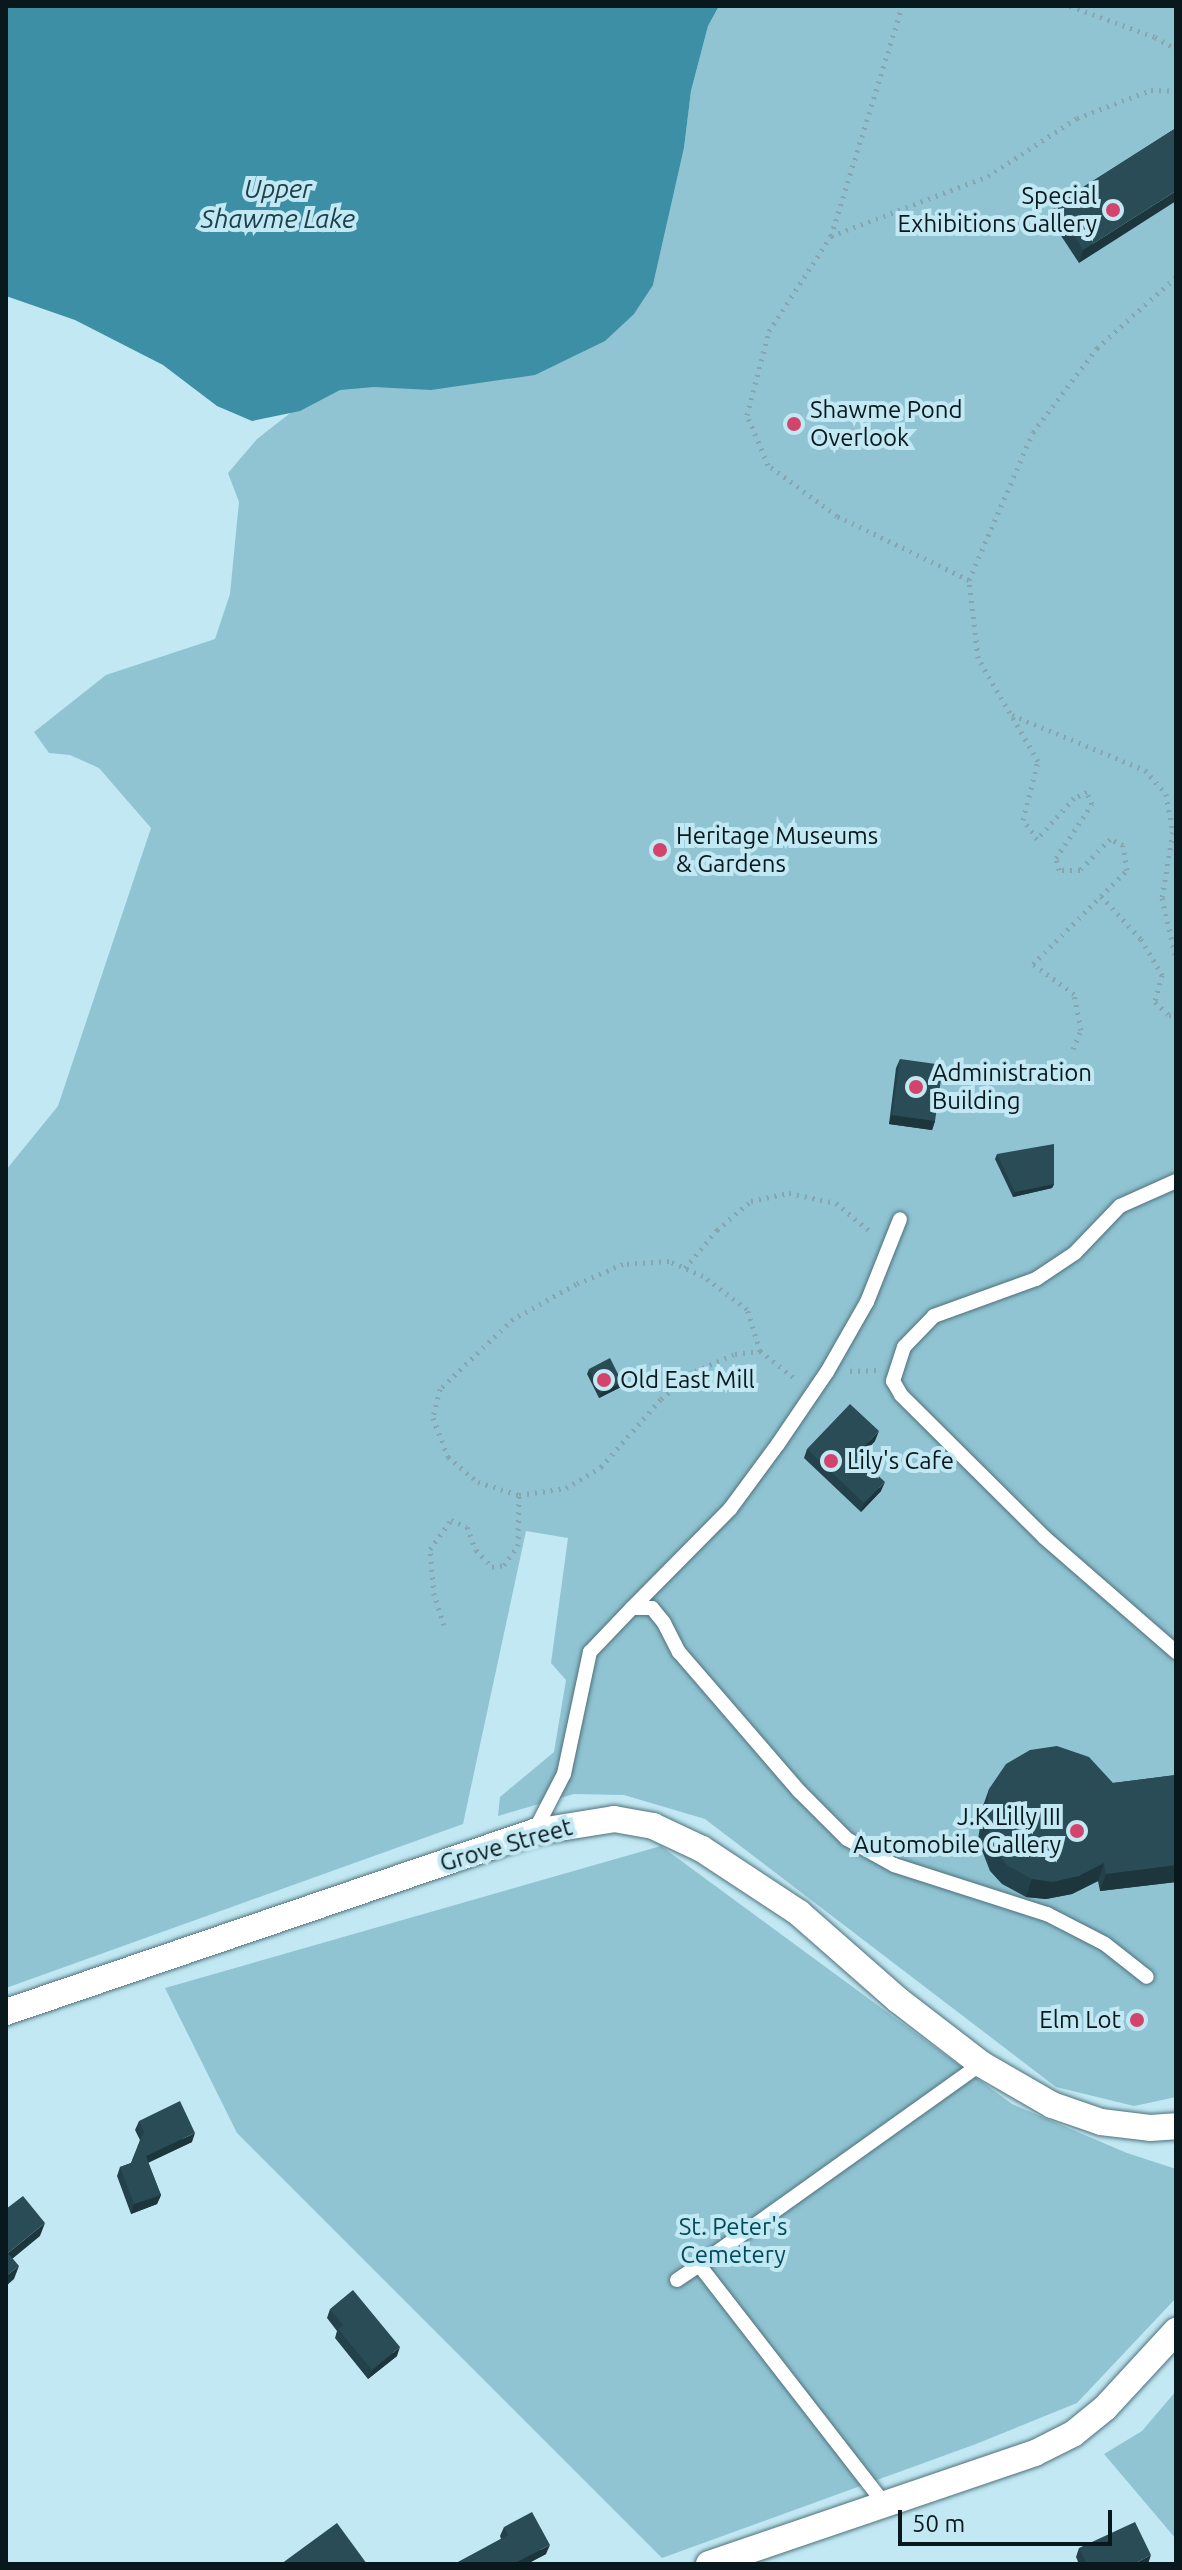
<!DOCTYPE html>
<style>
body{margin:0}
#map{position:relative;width:1182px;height:2570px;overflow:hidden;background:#c1e8f3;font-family:Ubuntu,sans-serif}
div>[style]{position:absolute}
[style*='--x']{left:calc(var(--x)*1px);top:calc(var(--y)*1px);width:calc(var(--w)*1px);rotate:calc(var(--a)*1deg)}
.green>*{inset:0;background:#90c4d3}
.water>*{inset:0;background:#3c8fa4}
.path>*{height:5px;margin-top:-2.5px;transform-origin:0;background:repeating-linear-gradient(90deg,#86a5ae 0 2px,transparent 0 8px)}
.roads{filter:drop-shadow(0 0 2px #4e717b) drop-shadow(0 0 2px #4e717b)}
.service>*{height:14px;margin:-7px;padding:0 7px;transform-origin:7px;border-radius:7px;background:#fff}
.minor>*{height:26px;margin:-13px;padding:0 13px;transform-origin:13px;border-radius:13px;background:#fff}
.wall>*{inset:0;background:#23414a}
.shaded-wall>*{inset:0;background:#1d353c}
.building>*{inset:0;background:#294c56}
.dots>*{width:22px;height:22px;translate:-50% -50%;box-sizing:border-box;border:4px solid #c1e8f3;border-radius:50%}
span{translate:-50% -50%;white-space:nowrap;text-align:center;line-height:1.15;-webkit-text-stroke:8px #c1e8f3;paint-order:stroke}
.poi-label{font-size:24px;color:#09181c}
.right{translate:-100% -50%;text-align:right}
.left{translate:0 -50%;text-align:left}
.street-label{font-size:24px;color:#09181c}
.park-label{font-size:24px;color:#004b5b}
.water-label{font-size:26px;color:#1b404a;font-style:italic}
.frame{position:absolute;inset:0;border:8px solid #09181c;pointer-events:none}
.scale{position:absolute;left:898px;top:2510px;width:214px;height:36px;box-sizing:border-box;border:4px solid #09181c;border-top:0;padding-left:10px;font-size:24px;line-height:28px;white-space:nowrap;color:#09181c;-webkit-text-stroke:6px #c1e8f3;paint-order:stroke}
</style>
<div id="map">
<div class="green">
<i style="clip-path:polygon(719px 6px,1176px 6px,1176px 2097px,1134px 2106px,1056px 2087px,705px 1819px,624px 1795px,574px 1794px,498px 1816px,500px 1797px,554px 1752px,566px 1680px,551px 1663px,568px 1538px,526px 1531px,463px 1824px,6px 1988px,6px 1170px,58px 1106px,151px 828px,99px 768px,70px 755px,49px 753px,34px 732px,106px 675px,215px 639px,230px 594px,239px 502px,228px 473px,257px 439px,321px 389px,653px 285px,684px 148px,691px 91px,708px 26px)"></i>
<i style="clip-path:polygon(661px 1846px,1012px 2104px,1127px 2153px,1176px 2169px,1176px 2298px,1077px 2403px,976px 2444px,662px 2558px,237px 2133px,165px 1988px)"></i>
<i style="clip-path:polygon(1176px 2391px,1176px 2539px,1104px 2454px,1142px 2431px)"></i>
</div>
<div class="water">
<i style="clip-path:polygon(6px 6px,719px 6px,708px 26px,691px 91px,684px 148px,653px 285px,634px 314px,605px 341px,535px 375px,431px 390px,374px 387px,340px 390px,300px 411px,252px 421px,217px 406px,163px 365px,75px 320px,6px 296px)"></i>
</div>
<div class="path">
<i style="--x:1070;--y:6;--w:90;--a:20"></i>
<i style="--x:1155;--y:37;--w:24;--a:30"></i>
<i style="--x:831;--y:236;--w:241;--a:-72.8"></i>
<i style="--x:969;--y:580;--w:147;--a:-154.1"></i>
<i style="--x:837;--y:516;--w:86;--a:-143.5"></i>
<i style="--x:768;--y:465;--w:54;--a:-112.8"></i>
<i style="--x:747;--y:415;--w:87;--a:-75.3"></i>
<i style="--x:769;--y:331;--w:113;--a:-56.9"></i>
<i style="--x:831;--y:236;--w:168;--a:-20.9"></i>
<i style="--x:988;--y:176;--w:106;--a:-33.1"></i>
<i style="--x:1077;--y:118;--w:79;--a:-20.7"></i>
<i style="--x:1151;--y:90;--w:25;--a:2"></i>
<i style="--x:1012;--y:715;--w:144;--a:22.5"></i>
<i style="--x:1145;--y:770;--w:32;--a:49"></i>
<i style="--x:1166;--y:794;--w:39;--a:80"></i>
<i style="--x:1173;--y:832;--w:67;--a:99.5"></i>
<i style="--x:1162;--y:898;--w:62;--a:76.9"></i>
<i style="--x:1101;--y:896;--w:59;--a:47.1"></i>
<i style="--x:1141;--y:939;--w:42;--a:59.7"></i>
<i style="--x:1162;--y:975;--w:28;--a:105"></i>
<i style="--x:1155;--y:1002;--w:19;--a:43"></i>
<i style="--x:1169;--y:1015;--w:7;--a:8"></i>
<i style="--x:1073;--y:1049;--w:21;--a:-67"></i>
<i style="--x:1081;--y:1030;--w:37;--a:-101"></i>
<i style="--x:1074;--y:994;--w:51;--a:-143.8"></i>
<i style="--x:1033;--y:964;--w:133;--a:-45"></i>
<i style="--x:1127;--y:870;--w:25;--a:-99"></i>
<i style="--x:1123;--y:845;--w:14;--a:-155"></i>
<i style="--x:1110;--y:839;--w:43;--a:134.1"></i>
<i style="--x:1080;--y:870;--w:21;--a:180"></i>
<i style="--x:1059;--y:870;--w:12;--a:-104"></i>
<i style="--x:1056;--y:858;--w:65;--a:-56.3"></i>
<i style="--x:1092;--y:804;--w:13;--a:-113"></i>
<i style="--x:1087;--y:792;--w:14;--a:155"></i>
<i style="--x:1074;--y:798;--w:55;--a:132.1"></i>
<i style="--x:1037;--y:839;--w:24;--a:-126"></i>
<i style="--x:1023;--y:820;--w:61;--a:-75.7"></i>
<i style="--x:1038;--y:761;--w:119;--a:-120.2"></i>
<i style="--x:978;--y:658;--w:79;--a:-96.6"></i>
<i style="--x:969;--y:580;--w:161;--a:-66.6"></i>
<i style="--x:1033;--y:432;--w:106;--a:-52.7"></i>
<i style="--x:1097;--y:348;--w:106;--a:-41.9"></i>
<i style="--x:685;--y:1268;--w:50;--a:-49.9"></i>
<i style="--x:717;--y:1230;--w:45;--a:-40.5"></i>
<i style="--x:751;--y:1201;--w:39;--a:-12"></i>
<i style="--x:789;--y:1193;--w:48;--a:12"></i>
<i style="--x:836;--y:1203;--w:47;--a:39.8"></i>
<i style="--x:760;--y:1351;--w:44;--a:-107.2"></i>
<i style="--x:747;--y:1309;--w:55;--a:-143.1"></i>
<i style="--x:703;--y:1276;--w:37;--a:-156"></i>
<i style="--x:669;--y:1261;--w:46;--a:176.3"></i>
<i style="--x:623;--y:1264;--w:51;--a:156.9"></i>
<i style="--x:576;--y:1284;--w:72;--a:150.9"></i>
<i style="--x:513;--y:1319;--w:101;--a:136.2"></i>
<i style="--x:440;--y:1389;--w:30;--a:104"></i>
<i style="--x:433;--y:1418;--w:42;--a:69"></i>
<i style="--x:448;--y:1457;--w:39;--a:40"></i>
<i style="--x:478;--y:1482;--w:43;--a:17.6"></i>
<i style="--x:519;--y:1495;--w:48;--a:-8.5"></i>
<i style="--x:566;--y:1488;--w:41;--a:-31"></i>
<i style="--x:601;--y:1467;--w:91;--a:-48.6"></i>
<i style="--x:661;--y:1399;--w:44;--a:-39.5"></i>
<i style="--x:695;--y:1371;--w:43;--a:-23"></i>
<i style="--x:735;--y:1354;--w:25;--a:-7"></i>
<i style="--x:760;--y:1351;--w:47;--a:38.1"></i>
<i style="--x:850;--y:1371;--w:26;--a:-2"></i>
<i style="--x:444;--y:1625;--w:32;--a:-108"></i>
<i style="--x:434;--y:1595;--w:46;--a:-95"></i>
<i style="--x:430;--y:1549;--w:36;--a:-54"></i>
<i style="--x:451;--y:1520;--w:17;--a:24"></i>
<i style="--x:467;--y:1527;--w:25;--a:69"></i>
<i style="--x:476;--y:1550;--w:23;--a:47"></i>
<i style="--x:492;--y:1567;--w:12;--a:-9"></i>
<i style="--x:504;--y:1565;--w:24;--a:-54"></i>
<i style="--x:518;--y:1546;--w:51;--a:-88.9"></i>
</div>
<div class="roads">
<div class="service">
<i style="--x:1176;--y:1181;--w:61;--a:155.9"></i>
<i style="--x:1120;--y:1206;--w:65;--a:133.8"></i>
<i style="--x:1075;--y:1253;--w:47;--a:146.3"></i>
<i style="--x:1036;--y:1279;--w:109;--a:160.1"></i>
<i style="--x:934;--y:1316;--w:43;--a:134.1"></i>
<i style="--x:904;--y:1347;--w:36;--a:108"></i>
<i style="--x:893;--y:1381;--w:16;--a:60"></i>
<i style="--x:901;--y:1395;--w:203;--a:44.8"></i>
<i style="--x:1045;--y:1538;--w:174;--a:41"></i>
<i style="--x:632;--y:1608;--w:139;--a:-45.3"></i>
<i style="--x:730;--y:1509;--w:81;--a:-53.6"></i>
<i style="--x:778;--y:1444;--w:87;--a:-55.8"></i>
<i style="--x:827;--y:1372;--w:81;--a:-60.3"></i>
<i style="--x:867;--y:1302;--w:89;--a:-68.3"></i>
<i style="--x:534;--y:1832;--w:65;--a:-62.7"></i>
<i style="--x:564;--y:1774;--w:125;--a:-78"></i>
<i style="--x:590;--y:1652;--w:61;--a:-46.3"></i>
<i style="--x:632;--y:1608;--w:20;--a:0"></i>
<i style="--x:652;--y:1608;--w:19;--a:51"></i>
<i style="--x:664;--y:1623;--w:33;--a:63"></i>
<i style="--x:679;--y:1652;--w:184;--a:49.2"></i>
<i style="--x:799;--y:1791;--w:68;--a:45"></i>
<i style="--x:847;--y:1839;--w:54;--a:29"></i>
<i style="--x:894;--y:1865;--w:161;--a:17.8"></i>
<i style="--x:1047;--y:1914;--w:65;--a:27.3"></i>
<i style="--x:1105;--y:1944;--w:53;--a:38.2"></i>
<i style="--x:677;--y:2280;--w:27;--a:-34"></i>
<i style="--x:883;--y:2502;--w:300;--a:-127.8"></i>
<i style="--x:699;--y:2265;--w:346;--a:-35.5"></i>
</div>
<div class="minor">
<i style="--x:6;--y:2012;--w:558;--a:-18.82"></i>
<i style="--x:534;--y:1832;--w:81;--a:-9.2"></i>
<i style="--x:614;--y:1819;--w:40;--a:10"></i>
<i style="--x:653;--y:1826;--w:54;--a:25.1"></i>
<i style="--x:702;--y:1849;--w:116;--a:33.4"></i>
<i style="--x:799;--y:1913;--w:132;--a:41.3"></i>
<i style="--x:898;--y:2000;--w:105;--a:37.6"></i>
<i style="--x:981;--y:2064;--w:82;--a:30"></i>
<i style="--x:1052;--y:2105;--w:52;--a:19.1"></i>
<i style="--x:1101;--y:2122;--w:49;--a:7"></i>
<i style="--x:1150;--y:2128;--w:26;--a:-4"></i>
<i style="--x:709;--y:2564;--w:344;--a:-18.8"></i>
<i style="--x:1035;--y:2453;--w:42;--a:-26.6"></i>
<i style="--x:1073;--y:2434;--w:41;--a:-39.1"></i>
<i style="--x:1105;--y:2408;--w:105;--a:-47.3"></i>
</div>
</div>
<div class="wall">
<i style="clip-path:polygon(1176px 128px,1079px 263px,1050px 219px,1055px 205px)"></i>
<i style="clip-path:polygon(900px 1059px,935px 1121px,932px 1130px,889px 1124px,896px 1068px)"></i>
<i style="clip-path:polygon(997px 1154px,1054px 1184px,1052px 1188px,1013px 1197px,995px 1159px)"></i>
<i style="clip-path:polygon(589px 1369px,622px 1382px,621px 1387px,599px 1398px,587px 1374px)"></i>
<i style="clip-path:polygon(875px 1441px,859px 1458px,881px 1491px,861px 1512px,804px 1458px,807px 1449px)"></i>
<i style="clip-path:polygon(1176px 1775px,1176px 1882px,1100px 1891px,1098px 1881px,1072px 1894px,1046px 1899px,1026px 1897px,1002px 1884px,990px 1871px,978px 1840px,983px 1806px,989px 1789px,1113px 1783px)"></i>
<i style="clip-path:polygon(139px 2121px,192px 2142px,148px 2163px,161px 2195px,157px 2204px,131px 2214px,117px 2176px,120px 2167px,131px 2163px,140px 2140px,135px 2130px)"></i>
<i style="clip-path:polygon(330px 2309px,397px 2356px,368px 2379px,335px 2338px,337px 2331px,327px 2318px)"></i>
<i style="clip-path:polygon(504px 2527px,546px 2554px,527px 2564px,456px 2564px,501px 2539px,500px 2536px)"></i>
<i style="clip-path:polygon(1079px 2548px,1148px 2564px,1079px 2564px,1076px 2557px)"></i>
</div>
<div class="shaded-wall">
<i style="clip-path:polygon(1176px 191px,1176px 201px,1079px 263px,1083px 250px)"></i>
<i style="clip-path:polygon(892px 1115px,935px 1121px,932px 1130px,889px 1124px)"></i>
<i style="clip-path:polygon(1054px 1184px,1052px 1188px,1013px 1197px,1015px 1192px)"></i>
<i style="clip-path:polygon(622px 1382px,621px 1387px,599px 1398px,601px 1393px)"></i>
<i style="clip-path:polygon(879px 1431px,875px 1441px,853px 1464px,856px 1455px)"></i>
<i style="clip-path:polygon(885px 1482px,881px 1491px,861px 1512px,864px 1503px)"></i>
<i style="clip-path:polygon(1104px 1863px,1098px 1881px,1072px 1894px,1046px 1899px,1026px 1897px,1032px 1879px)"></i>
<i style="clip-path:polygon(1176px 1865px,1176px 1882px,1100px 1891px,1106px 1874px)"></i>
<i style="clip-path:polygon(195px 2133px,192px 2142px,142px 2165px,146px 2156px)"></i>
<i style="clip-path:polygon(161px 2195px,157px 2204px,131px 2214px,134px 2204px)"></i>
<i style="clip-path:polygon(45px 2223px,40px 2236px,6px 2264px,8px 2253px)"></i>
<i style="clip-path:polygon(19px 2266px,14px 2279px,6px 2286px,6px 2276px)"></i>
<i style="clip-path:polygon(400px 2347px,397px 2356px,368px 2379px,372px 2370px)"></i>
<i style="clip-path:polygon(550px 2545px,546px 2554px,527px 2564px,513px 2564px)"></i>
<i style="clip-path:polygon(1151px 2555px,1148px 2564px,1134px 2564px)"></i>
</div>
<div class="building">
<i style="clip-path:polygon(1176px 128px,1176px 191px,1083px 250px,1055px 205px)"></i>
<i style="clip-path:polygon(900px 1059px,943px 1065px,935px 1121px,892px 1115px)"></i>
<i style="clip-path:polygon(1054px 1144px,1054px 1184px,1015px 1192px,997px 1154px)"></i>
<i style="clip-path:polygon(610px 1358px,622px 1382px,601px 1393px,589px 1369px)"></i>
<i style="clip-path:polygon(850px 1404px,879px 1431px,856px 1455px,885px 1482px,864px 1503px,807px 1449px)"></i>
<i style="clip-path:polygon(1057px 1746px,1089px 1757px,1113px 1783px,1176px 1775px,1176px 1865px,1106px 1874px,1104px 1863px,1079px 1876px,1052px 1882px,1032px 1879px,1008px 1866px,997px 1853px,985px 1822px,989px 1789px,1006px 1764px,1030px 1750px)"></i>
<i style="clip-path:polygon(180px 2101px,195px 2133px,146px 2156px,161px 2195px,134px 2204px,120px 2167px,131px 2163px,144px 2132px,139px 2121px)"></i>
<i style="clip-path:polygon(23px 2196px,45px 2223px,8px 2253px,19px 2266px,6px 2276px,6px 2209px)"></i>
<i style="clip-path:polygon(353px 2290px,400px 2347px,372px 2370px,338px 2329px,343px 2325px,330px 2309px)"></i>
<i style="clip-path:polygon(532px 2512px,550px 2545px,513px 2564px,457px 2564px,456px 2563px,508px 2535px,504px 2527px)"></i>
<i style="clip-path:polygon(1135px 2522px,1151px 2555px,1134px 2564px,1087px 2564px,1079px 2548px)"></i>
<i style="clip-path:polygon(337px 2523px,367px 2564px,281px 2564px)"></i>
</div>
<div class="dots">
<i style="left:1113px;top:210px;background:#d3446c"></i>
<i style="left:794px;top:424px;background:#d3446c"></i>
<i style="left:660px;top:850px;background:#d3446c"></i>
<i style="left:916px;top:1087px;background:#d3446c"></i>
<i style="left:604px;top:1380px;background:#d3446c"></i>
<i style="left:831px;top:1461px;background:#d3446c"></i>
<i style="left:1077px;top:1831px;background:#d3446c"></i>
<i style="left:1137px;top:2020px;background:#d3446c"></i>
</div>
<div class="poi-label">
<span class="right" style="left:1097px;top:210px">Special<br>Exhibitions Gallery</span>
<span class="left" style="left:810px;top:424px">Shawme Pond<br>Overlook</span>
<span class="left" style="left:676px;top:850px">Heritage Museums<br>&amp; Gardens</span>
<span class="left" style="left:932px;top:1087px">Administration<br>Building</span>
<span class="left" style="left:620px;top:1380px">Old East Mill</span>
<span class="left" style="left:847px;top:1461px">Lily's Cafe</span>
<span class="right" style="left:1061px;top:1831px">J.K Lilly III<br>Automobile Gallery</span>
<span class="right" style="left:1121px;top:2020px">Elm Lot</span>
</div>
<div class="street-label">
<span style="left:506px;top:1845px;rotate:-16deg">Grove Street</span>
</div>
<div class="park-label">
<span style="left:733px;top:2241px">St. Peter's<br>Cemetery</span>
</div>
<div class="water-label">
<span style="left:278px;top:204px">Upper<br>Shawme Lake</span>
</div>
<div class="frame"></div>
<div class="scale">50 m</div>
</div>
